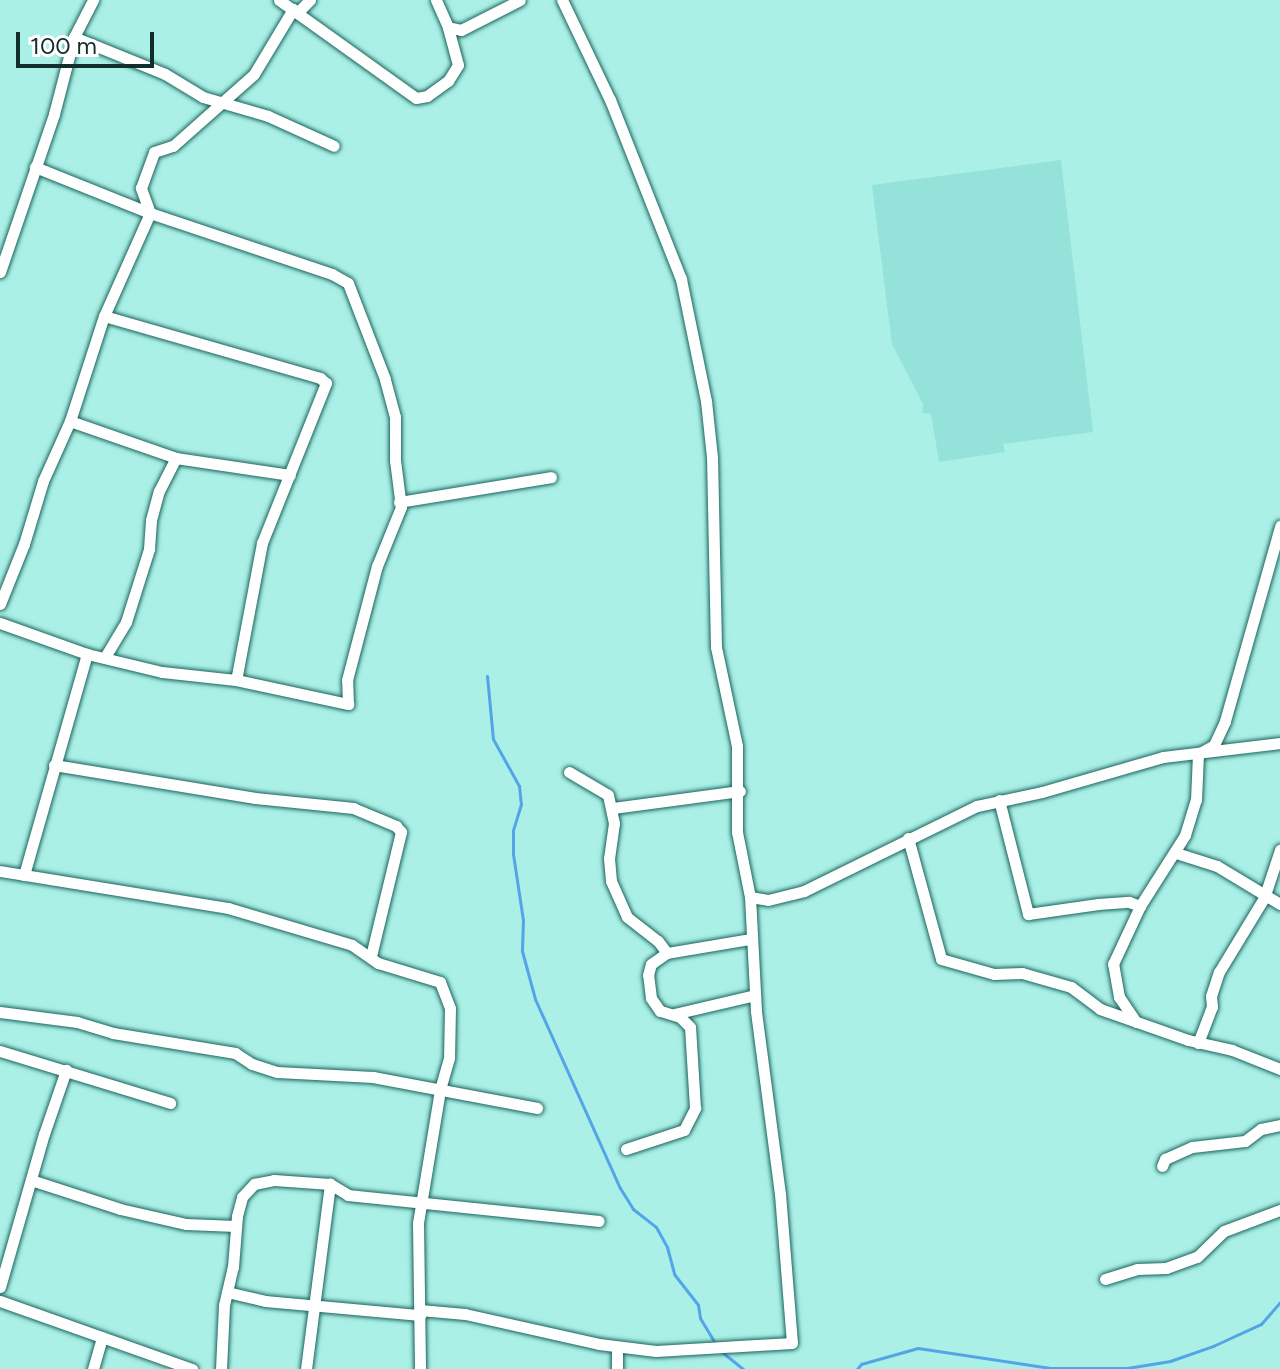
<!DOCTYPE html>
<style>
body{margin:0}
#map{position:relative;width:1280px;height:1369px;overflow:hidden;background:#aaf0e6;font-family:Figtree,sans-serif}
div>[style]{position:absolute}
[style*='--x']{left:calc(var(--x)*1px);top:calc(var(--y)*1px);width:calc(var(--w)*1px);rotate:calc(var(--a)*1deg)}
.built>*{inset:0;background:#94e2d9}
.stream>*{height:3px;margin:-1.5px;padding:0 1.5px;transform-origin:1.5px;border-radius:1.5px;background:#53a5e8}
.roads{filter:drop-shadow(0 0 2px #1a645d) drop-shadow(0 0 2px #1a645d)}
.minor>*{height:11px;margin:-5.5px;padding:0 5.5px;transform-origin:5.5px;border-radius:5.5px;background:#fff}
span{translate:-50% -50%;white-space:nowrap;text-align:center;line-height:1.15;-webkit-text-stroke:8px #fff;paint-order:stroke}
.scale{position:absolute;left:16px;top:32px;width:138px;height:36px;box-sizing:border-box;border:4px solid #112e2b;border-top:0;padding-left:10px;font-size:24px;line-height:28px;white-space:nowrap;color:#112e2b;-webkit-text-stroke:6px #fff;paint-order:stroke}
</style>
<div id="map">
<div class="built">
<i style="clip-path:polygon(1061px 160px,1093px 432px,1003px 444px,1005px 452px,939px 462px,931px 414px,922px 413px,923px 404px,892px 344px,872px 185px)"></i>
</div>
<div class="stream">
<i style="--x:487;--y:676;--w:63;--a:84.6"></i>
<i style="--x:493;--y:739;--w:54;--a:61"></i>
<i style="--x:519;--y:786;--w:18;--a:84"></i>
<i style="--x:521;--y:804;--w:27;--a:107"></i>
<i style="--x:513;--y:830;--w:24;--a:90"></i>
<i style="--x:513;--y:854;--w:67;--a:81.4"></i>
<i style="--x:523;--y:920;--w:31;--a:92"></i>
<i style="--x:522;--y:951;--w:50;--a:74.8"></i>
<i style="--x:535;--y:999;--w:207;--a:65.8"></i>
<i style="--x:620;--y:1188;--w:25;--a:58"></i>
<i style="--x:633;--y:1209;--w:29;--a:38"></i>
<i style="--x:656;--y:1227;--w:23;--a:61"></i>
<i style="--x:667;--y:1247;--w:28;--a:75"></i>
<i style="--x:674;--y:1274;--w:39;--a:52"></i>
<i style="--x:698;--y:1305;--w:13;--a:81"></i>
<i style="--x:700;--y:1318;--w:29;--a:59"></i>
<i style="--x:722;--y:1352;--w:27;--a:39"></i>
<i style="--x:857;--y:1369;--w:6;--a:-51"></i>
<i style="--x:861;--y:1364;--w:59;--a:-15.7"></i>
<i style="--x:918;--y:1348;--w:134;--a:8.6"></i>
<i style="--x:1050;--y:1368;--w:77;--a:0"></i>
<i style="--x:1127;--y:1368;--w:44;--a:-9.2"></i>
<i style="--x:1170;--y:1361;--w:46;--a:-19.2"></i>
<i style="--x:1213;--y:1346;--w:53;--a:-24.6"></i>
<i style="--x:1261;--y:1324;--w:29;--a:-49"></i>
</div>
<div class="roads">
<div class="minor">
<i style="--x:279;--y:0;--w:168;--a:35.6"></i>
<i style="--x:416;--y:98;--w:11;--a:-10"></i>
<i style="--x:427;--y:96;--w:26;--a:-36"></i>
<i style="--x:448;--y:81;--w:19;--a:-58"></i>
<i style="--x:458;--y:65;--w:39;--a:-105"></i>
<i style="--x:436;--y:0;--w:30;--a:66"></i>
<i style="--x:448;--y:27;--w:13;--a:13"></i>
<i style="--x:461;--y:30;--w:66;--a:-27"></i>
<i style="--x:298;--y:12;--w:17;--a:-45"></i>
<i style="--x:74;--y:37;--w:98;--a:22.1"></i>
<i style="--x:165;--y:74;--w:44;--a:31.2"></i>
<i style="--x:203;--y:97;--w:68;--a:16.3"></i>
<i style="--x:268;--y:116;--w:72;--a:24.4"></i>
<i style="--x:0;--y:272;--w:167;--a:-71.1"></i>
<i style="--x:54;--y:114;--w:80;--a:-75.4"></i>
<i style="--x:74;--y:37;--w:42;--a:-62.8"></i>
<i style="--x:104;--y:316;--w:225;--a:16"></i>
<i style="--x:320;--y:378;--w:8;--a:40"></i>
<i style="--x:326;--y:383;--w:172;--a:111.8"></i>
<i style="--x:262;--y:543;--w:139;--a:100.7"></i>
<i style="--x:70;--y:421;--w:112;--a:19.2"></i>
<i style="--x:399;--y:502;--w:154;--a:-9.3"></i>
<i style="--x:0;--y:604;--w:65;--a:-68.2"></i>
<i style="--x:24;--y:544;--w:66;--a:-73.2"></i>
<i style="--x:43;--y:481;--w:66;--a:-65.8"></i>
<i style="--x:70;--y:421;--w:110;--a:-72.1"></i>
<i style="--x:104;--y:316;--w:113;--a:-65.9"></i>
<i style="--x:150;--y:213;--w:27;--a:-110"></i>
<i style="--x:141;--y:188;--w:38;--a:-70"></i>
<i style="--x:154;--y:152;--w:20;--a:-18"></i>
<i style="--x:173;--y:146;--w:108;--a:-41.6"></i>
<i style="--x:254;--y:74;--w:76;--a:-59"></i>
<i style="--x:0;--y:623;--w:92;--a:19.6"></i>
<i style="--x:87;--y:654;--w:77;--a:13.5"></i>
<i style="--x:162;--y:672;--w:74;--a:6.2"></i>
<i style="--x:236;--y:680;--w:115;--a:12.1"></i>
<i style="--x:348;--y:704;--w:24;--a:-92"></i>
<i style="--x:347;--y:680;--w:118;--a:-75.3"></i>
<i style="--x:377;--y:566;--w:64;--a:-67.9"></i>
<i style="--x:401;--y:507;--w:47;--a:-97.3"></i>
<i style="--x:395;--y:460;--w:43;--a:-90"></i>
<i style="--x:395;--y:417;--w:39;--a:-105"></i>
<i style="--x:385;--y:379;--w:103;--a:-111.1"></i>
<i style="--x:348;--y:283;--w:18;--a:-151"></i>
<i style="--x:332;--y:274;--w:192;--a:-161.5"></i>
<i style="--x:150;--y:213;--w:124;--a:-158.2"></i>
<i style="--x:105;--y:657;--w:41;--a:-59"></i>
<i style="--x:126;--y:622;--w:77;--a:-72.5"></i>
<i style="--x:149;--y:549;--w:29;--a:-86"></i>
<i style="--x:151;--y:520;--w:30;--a:-75"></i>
<i style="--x:159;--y:491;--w:37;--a:-63"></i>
<i style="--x:176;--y:458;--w:115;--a:8.5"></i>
<i style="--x:54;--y:765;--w:204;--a:9.3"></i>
<i style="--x:255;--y:798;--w:99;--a:5.8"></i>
<i style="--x:353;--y:808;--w:47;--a:22.7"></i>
<i style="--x:396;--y:826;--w:8;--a:50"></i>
<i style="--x:401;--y:832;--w:128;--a:103.6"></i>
<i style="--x:569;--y:772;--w:45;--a:30.5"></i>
<i style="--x:608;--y:795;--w:29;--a:78"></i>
<i style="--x:614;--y:823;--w:35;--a:98"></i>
<i style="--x:609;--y:858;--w:23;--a:85"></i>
<i style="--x:611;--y:881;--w:39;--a:66"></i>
<i style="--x:627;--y:917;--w:39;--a:38"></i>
<i style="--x:658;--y:941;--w:15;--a:53"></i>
<i style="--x:999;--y:800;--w:118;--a:75.7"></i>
<i style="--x:1028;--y:914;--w:71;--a:-8.1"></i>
<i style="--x:1098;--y:904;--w:31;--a:-4"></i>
<i style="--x:1129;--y:902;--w:12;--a:20"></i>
<i style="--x:613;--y:808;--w:128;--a:-7.6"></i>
<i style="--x:908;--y:838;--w:125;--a:74.7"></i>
<i style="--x:941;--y:959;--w:55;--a:15.8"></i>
<i style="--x:994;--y:974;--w:28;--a:-2"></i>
<i style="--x:1022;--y:973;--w:51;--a:15.9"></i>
<i style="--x:1071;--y:987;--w:36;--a:37"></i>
<i style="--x:1100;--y:1009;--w:93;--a:19.4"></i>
<i style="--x:1188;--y:1040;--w:45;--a:12.8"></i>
<i style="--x:1232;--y:1050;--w:52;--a:21.6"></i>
<i style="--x:1176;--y:853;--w:43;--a:17.6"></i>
<i style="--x:1217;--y:866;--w:74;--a:31.1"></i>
<i style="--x:0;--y:871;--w:231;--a:9.2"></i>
<i style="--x:228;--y:908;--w:129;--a:16.6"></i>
<i style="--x:352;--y:945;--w:32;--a:35"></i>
<i style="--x:378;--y:963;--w:65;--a:17"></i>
<i style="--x:440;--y:982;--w:28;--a:69"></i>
<i style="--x:450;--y:1008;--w:50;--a:91.1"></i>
<i style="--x:449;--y:1058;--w:33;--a:106"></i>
<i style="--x:440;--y:1090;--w:135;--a:99.4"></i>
<i style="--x:418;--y:1223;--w:146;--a:89.2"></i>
<i style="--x:24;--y:875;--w:230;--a:-74.1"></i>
<i style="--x:750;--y:897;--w:18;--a:9"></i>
<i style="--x:768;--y:900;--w:37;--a:-14"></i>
<i style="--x:804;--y:891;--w:193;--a:-26.2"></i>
<i style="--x:977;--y:806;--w:66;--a:-12.2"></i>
<i style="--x:1042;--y:792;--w:126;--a:-16.1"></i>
<i style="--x:1163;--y:757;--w:118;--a:-6.8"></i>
<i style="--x:0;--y:1012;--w:78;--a:7.4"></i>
<i style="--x:77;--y:1022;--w:38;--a:17"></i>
<i style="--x:113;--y:1033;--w:124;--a:9.3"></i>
<i style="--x:235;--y:1053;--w:20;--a:33"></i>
<i style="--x:252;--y:1064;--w:26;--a:18"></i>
<i style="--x:277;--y:1072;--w:96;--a:3"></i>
<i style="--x:373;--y:1077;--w:167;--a:10.7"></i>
<i style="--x:674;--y:1014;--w:83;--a:-13.2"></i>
<i style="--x:1136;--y:1022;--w:30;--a:-124"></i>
<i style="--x:1119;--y:997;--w:34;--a:-100"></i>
<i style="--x:1113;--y:964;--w:64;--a:-65"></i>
<i style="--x:1140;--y:906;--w:84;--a:-57.6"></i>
<i style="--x:1185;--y:835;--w:37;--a:-73"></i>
<i style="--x:1196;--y:800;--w:46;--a:-87.5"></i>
<i style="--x:1198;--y:754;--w:18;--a:-29"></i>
<i style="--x:1214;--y:745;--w:26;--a:-65"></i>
<i style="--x:1225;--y:721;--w:203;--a:-74.2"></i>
<i style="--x:1198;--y:1043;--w:39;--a:-69"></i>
<i style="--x:1212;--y:1007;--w:11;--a:-95"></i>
<i style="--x:1211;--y:996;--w:25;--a:-72"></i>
<i style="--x:1219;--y:972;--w:87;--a:-58.7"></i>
<i style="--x:1264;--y:898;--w:51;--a:-71.6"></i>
<i style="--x:0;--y:1051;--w:178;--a:17"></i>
<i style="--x:626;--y:1149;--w:61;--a:-18.1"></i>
<i style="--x:684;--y:1130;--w:25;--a:-63"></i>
<i style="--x:695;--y:1108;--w:81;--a:-93.5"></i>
<i style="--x:690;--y:1027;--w:14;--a:-135"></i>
<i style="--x:680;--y:1017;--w:21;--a:-163"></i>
<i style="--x:660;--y:1011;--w:16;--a:-125"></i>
<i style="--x:651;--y:998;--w:23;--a:-97"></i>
<i style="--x:648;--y:975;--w:11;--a:-75"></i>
<i style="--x:651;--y:964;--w:19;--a:-35"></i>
<i style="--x:667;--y:953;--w:84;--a:-9.6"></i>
<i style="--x:1162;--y:1166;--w:8;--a:-67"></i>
<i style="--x:1165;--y:1159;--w:30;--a:-24"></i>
<i style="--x:1192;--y:1147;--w:53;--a:-6.5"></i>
<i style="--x:1245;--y:1141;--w:20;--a:-37"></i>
<i style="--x:1261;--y:1129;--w:19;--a:-12"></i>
<i style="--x:31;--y:1180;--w:94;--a:18"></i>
<i style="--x:120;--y:1209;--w:68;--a:12.8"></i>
<i style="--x:186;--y:1224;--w:50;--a:2.3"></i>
<i style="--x:1105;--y:1279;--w:34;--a:-17"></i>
<i style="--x:1137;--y:1269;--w:29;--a:-2"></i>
<i style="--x:1166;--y:1268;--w:33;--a:-20"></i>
<i style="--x:1197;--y:1257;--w:37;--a:-44"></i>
<i style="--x:1224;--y:1231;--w:60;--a:-20.6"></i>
<i style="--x:0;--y:1287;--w:159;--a:-74"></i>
<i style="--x:44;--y:1134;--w:68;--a:-71"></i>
<i style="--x:227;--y:1292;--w:39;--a:13"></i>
<i style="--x:265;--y:1301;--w:156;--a:5.2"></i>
<i style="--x:0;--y:1301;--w:204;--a:19.5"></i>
<i style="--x:420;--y:1310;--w:45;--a:5.1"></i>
<i style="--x:465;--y:1314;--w:137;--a:12.6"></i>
<i style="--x:599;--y:1344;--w:57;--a:7"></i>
<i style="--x:656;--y:1351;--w:136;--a:-3.4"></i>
<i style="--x:792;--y:1343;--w:149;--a:-94.6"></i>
<i style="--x:780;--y:1194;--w:185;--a:-97.5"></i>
<i style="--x:756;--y:1011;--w:114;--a:-93"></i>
<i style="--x:750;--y:897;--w:66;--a:-101.3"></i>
<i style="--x:737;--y:832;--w:86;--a:-90"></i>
<i style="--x:737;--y:746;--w:101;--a:-102"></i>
<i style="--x:716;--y:647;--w:190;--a:-91.2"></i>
<i style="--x:712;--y:457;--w:56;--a:-96.1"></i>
<i style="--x:706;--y:401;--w:125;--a:-101.6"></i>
<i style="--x:681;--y:279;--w:193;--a:-111.6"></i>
<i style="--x:610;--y:100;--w:111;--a:-115.6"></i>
<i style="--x:93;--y:1369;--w:33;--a:-74"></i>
<i style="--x:221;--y:1369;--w:64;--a:-87.3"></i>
<i style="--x:224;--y:1305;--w:39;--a:-77"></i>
<i style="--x:233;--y:1267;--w:51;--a:-85.5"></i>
<i style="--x:237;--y:1216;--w:20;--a:-75"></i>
<i style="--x:242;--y:1197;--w:18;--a:-47"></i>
<i style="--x:254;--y:1184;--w:20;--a:-11"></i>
<i style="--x:274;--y:1180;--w:56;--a:4.1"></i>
<i style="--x:330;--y:1184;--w:21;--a:31"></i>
<i style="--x:348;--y:1195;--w:252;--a:5.9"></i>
<i style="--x:306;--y:1369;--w:187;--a:-82.6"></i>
<i style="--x:617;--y:1369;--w:22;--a:-90"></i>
</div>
</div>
<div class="scale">100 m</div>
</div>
